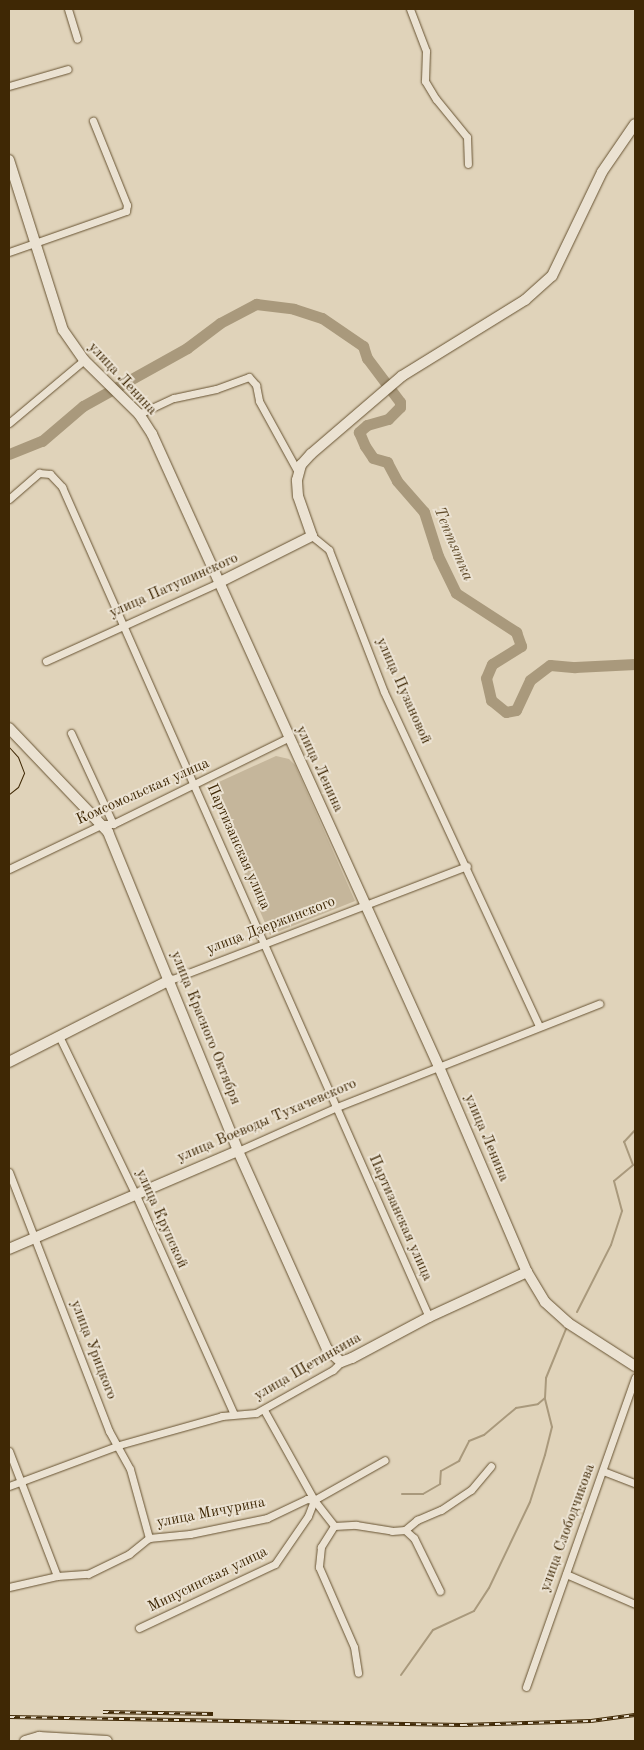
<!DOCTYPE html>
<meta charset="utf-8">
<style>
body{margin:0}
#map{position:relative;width:644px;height:1750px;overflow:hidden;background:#e0d3ba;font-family:"Old Standard TT",serif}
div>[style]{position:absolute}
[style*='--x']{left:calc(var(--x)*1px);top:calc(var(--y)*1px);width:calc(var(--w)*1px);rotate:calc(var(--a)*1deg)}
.green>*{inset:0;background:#c5b69b}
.stream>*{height:2px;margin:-1px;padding:0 1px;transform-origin:1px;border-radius:1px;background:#a9997c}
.river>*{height:11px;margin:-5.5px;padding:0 5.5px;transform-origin:5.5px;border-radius:5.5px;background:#a9997c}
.roads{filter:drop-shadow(0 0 1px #675332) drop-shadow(0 0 1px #675332)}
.street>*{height:7px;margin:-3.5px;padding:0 3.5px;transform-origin:3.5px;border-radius:3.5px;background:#ebe2d2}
.secondary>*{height:10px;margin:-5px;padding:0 5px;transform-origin:5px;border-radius:5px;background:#ebe2d2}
.tram>*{height:1px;margin:-0.5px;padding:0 0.5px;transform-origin:0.5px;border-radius:0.5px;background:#3f2805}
.rail>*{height:4px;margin-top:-2px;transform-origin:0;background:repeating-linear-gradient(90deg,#ebe2d2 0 5.5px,#3f2805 0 11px);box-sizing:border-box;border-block:1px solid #3f2805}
span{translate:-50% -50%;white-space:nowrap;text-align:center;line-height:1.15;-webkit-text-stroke:4px #ebe2d2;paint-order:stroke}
.street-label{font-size:15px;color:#3f2805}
.water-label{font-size:16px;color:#5f4a29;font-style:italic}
.frame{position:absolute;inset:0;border:10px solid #3f2805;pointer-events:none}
</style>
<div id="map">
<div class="green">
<i style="clip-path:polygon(276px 756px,289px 759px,295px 765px,355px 901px,270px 935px,208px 787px)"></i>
</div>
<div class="stream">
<i style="--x:577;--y:1312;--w:75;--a:-63.1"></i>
<i style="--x:611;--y:1245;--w:36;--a:-72"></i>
<i style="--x:622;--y:1211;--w:31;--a:-105"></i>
<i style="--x:614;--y:1181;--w:25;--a:-40"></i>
<i style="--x:633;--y:1165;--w:25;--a:-111"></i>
<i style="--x:624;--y:1142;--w:16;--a:-47"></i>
<i style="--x:402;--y:1494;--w:21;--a:0"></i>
<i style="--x:423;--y:1494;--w:20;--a:-30"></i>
<i style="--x:440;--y:1484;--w:13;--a:-86"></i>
<i style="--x:441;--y:1471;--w:21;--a:-29"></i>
<i style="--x:459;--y:1461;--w:22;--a:-63"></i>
<i style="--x:469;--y:1441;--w:16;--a:-22"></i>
<i style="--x:484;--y:1435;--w:42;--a:-40.2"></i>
<i style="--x:516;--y:1408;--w:22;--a:-10"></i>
<i style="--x:538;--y:1404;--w:8;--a:-40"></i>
<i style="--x:401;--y:1675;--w:55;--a:-54.6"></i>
<i style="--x:433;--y:1630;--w:45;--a:-24.9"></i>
<i style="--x:474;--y:1611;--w:27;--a:-57"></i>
<i style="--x:489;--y:1588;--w:95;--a:-64.5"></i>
<i style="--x:530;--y:1502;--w:49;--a:-72.3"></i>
<i style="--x:545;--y:1455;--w:29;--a:-76"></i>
<i style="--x:552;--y:1427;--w:30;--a:-104"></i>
<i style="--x:545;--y:1398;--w:20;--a:-87"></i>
<i style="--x:546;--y:1378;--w:53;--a:-67.8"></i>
</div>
<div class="river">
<i style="--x:9;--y:454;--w:35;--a:-22"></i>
<i style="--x:42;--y:441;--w:54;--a:-40.5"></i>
<i style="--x:83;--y:406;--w:119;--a:-29.1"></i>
<i style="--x:187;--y:348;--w:41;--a:-37.1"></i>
<i style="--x:220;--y:323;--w:41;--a:-27.8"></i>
<i style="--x:256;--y:304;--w:38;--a:7"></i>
<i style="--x:294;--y:309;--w:29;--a:18"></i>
<i style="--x:322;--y:318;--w:50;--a:34.3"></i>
<i style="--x:363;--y:346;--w:13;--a:72"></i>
<i style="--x:367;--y:358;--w:55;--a:53.1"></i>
<i style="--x:400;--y:402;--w:5;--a:90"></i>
<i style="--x:400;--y:407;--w:17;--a:135"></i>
<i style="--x:388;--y:419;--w:22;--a:164"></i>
<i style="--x:367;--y:425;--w:11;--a:139"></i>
<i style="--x:359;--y:432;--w:15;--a:67"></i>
<i style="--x:365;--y:446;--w:14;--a:56"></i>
<i style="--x:373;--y:458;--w:15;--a:16"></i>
<i style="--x:387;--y:462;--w:21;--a:62"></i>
<i style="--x:397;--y:481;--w:41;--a:48.9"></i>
<i style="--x:424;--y:512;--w:46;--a:72.3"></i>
<i style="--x:438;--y:556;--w:41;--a:64.1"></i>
<i style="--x:456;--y:593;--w:72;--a:33"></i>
<i style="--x:516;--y:632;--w:15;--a:70"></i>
<i style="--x:521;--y:646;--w:34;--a:148"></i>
<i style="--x:492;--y:664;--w:15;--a:113"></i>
<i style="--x:486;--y:678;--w:23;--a:77"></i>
<i style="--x:491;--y:700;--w:19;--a:39"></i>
<i style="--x:506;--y:712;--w:10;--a:-11"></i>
<i style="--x:516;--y:710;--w:33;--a:-65"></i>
<i style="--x:530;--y:680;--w:25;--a:-37"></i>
<i style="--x:550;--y:665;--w:25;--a:5"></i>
<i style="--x:575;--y:667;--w:60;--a:-2.9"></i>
</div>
<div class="roads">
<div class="street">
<i style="--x:68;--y:9;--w:31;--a:73"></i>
<i style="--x:410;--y:9;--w:45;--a:69.1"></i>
<i style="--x:426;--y:51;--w:30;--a:92"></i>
<i style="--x:425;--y:81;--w:21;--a:59"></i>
<i style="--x:436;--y:99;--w:49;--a:50.8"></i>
<i style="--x:467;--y:137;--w:27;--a:88"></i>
<i style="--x:9;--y:86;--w:61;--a:-16.1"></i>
<i style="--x:9;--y:252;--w:124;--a:-19.3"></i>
<i style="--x:126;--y:211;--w:6;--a:-81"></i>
<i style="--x:127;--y:205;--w:91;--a:-112"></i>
<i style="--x:139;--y:414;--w:38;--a:-25"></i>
<i style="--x:174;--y:398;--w:43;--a:-12.1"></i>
<i style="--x:216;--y:389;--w:35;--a:-20"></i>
<i style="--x:249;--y:377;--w:11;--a:49"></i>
<i style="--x:256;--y:385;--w:16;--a:79"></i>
<i style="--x:259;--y:401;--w:81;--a:61.2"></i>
<i style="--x:9;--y:423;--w:98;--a:-40"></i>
<i style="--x:9;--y:499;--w:40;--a:-41"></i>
<i style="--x:39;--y:473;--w:11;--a:5"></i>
<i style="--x:50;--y:474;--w:18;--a:47"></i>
<i style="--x:62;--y:487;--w:908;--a:66.15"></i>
<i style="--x:312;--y:536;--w:22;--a:39"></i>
<i style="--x:329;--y:550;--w:152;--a:68.8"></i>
<i style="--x:384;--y:692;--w:368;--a:65.1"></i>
<i style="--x:46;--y:661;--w:191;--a:-24.4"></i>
<i style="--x:71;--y:733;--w:100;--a:65.2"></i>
<i style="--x:9;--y:869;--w:104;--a:-25.6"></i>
<i style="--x:103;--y:824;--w:10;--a:0"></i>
<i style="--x:113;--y:824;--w:195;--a:-26.2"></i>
<i style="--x:170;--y:980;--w:318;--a:-21"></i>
<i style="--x:59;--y:1036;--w:174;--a:64.2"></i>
<i style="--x:135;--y:1193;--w:242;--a:65.9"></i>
<i style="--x:238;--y:1151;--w:108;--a:-24"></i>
<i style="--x:337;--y:1107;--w:282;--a:-21.5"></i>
<i style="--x:9;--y:1172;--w:278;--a:68.9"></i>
<i style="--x:109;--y:1431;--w:43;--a:61.1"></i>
<i style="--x:130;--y:1469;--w:72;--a:74.6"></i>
<i style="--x:264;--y:1410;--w:103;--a:60.9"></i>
<i style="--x:314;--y:1500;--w:33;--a:52"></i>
<i style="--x:9;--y:1451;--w:134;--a:69"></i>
<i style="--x:603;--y:1471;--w:34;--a:21"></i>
<i style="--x:9;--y:1486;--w:117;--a:-20.4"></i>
<i style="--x:119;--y:1445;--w:107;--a:-15.7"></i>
<i style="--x:222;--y:1416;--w:34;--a:-5"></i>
<i style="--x:256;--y:1413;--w:88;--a:-29.2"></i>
<i style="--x:333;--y:1370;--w:11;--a:-45"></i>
<i style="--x:334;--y:1526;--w:22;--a:-3"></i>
<i style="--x:356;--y:1525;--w:36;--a:9"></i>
<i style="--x:392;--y:1531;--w:13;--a:-4"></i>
<i style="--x:405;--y:1530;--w:16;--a:-40"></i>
<i style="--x:417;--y:1520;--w:26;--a:-23"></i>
<i style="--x:441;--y:1510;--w:36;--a:-34"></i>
<i style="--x:471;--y:1490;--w:31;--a:-50"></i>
<i style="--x:334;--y:1526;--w:25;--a:122"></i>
<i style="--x:321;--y:1547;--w:20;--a:96"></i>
<i style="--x:319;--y:1567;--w:87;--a:66.4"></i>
<i style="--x:354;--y:1647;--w:26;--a:81"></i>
<i style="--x:405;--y:1530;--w:12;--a:42"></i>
<i style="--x:414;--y:1538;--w:59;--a:63.9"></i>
<i style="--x:566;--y:1574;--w:75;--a:23.5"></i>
<i style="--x:9;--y:1587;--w:49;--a:-12.9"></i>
<i style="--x:57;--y:1576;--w:31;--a:-4"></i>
<i style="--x:88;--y:1574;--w:46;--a:-26"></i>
<i style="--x:129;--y:1554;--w:26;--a:-39"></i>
<i style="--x:149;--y:1538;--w:41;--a:-5.6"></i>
<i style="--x:190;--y:1534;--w:79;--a:-11.7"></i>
<i style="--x:267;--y:1518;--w:44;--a:-25.4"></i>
<i style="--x:307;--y:1499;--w:7;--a:8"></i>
<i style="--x:314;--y:1500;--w:81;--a:-29.4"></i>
<i style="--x:139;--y:1628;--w:150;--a:-25.2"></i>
<i style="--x:275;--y:1564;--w:58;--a:-55.5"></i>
<i style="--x:308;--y:1516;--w:17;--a:-69"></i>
<i style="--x:526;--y:1687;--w:328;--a:-70.6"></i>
</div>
<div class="secondary">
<i style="--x:9;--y:160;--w:178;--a:72.4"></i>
<i style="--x:63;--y:330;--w:37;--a:55"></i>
<i style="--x:84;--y:360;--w:77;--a:44.5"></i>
<i style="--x:139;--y:414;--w:24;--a:57"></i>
<i style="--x:152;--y:434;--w:695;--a:65.61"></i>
<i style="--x:439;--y:1067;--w:223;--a:66.8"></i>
<i style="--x:527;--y:1272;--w:35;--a:59"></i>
<i style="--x:545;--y:1302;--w:31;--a:42"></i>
<i style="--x:568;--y:1323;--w:80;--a:32.7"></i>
<i style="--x:220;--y:582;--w:103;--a:-26.6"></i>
<i style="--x:312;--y:536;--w:42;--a:-109.3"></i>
<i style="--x:298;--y:496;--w:16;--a:-94"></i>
<i style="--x:297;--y:480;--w:16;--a:-75"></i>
<i style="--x:301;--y:465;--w:15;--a:-48"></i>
<i style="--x:311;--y:454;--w:120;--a:-40.6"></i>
<i style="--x:402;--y:376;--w:145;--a:-31.7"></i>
<i style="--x:525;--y:300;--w:36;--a:-42"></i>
<i style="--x:552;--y:276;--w:115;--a:-64.3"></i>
<i style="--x:602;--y:172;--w:58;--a:-55.5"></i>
<i style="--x:9;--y:728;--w:144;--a:46.4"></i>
<i style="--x:108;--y:832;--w:344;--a:67.8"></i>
<i style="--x:238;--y:1151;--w:217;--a:65.8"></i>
<i style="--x:327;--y:1349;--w:19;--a:43"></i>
<i style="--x:341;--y:1362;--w:12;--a:-20"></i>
<i style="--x:352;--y:1358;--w:87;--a:-28"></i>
<i style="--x:429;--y:1317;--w:108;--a:-24.7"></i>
<i style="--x:9;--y:1062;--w:181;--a:-27"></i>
<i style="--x:9;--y:1249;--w:249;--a:-23.2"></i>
<i style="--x:25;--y:1741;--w:15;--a:-16"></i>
<i style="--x:39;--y:1737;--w:68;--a:3.4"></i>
</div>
</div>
<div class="tram">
<i style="--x:9;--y:747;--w:13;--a:48"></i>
<i style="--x:18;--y:757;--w:17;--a:69"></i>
<i style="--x:24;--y:773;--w:15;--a:113"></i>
<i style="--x:18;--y:787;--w:11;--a:142"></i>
</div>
<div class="rail">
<i style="--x:103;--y:1712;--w:110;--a:1"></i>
<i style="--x:9;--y:1717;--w:453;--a:1"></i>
<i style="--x:462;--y:1725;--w:129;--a:-1.8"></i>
<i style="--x:591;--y:1721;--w:44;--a:-7.8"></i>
</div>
<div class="street-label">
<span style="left:122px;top:379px;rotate:47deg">улица Ленина</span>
<span style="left:174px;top:586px;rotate:-24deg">улица Патушинского</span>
<span style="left:403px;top:691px;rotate:66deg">улица Пузановой</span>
<span style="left:319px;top:769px;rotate:65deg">улица Ленина</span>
<span style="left:143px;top:792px;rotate:-24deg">Комсомольская улица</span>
<span style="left:238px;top:847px;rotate:66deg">Партизанская улица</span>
<span style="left:271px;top:926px;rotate:-21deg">улица Дзержинского</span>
<span style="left:205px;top:1028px;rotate:68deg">улица Красного Октября</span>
<span style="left:267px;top:1121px;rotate:-23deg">улица Воеводы Тухачевского</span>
<span style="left:486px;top:1138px;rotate:67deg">улица Ленина</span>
<span style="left:400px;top:1218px;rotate:66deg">Партизанская улица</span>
<span style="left:161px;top:1219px;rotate:66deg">улица Крупской</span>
<span style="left:93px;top:1350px;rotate:69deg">улица Урицкого</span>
<span style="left:308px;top:1367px;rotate:-30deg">улица Щетинкина</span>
<span style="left:211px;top:1513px;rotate:-11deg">улица Мичурина</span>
<span style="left:568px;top:1528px;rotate:-70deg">улица Слободчикова</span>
<span style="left:208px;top:1580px;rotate:-26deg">Минусинская улица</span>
</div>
<div class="water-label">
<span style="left:453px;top:544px;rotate:67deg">Тептятка</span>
</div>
<div class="frame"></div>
</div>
